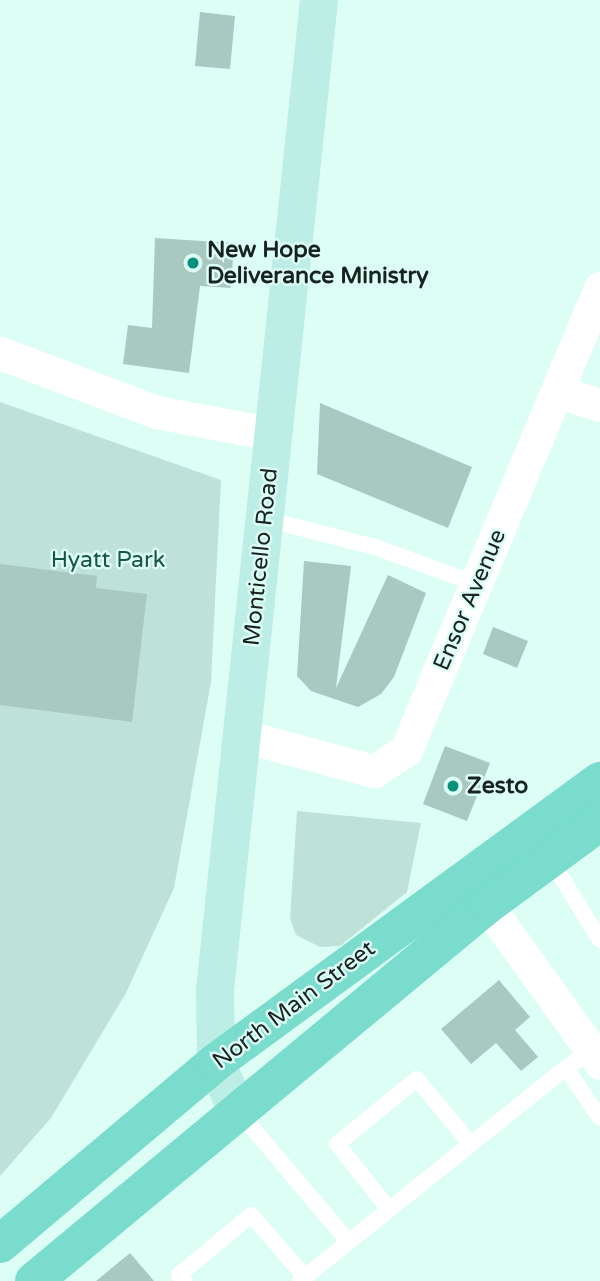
<!DOCTYPE html>
<style>
body{margin:0}
#map{position:relative;width:600px;height:1281px;overflow:hidden;background:#ddfef5;font-family:"Varela Round",sans-serif}
div>[style]{position:absolute}
[style*='--x']{left:calc(var(--x)*1px);top:calc(var(--y)*1px);width:calc(var(--w)*1px);rotate:calc(var(--a)*1deg)}
.green>*{inset:0;background:#bee2d8}
.building>*{inset:0;background:#a9c8c0}
.service>*{height:16px;margin:-8px;padding:0 8px;transform-origin:8px;border-radius:8px;background:#fff}
.minor>*{height:33px;margin:-16.5px;padding:0 16.5px;transform-origin:16.5px;border-radius:16.5px;background:#fff}
.secondary>*{height:38px;margin:-19px;padding:0 19px;transform-origin:19px;border-radius:19px;background:#bceee6}
.primary>*{height:38px;margin:-19px;padding:0 19px;transform-origin:19px;border-radius:19px;background:#79dccc}
.dots>*{width:19px;height:19px;translate:-50% -50%;box-sizing:border-box;border:4px solid #ddfef5;border-radius:50%}
span{translate:-50% -50%;white-space:nowrap;text-align:center;line-height:1.15;-webkit-text-stroke:5px #ddfef5;paint-order:stroke}
.poi-label{font-size:23px;color:#172320;font-weight:700}
.left{translate:0 -50%;text-align:left}
.street-label{font-size:23px;color:#172320}
.park-label{font-size:23px;color:#175549}
</style>
<div id="map">
<div class="green">
<i style="clip-path:polygon(0 402px,221px 480px,211px 682px,174px 888px,126px 993px,51px 1118px,0 1176px)"></i>
<i style="clip-path:polygon(297px 811px,421px 823px,407px 892px,340px 946px,320px 947px,296px 935px,290px 919px)"></i>
</div>
<div class="building">
<i style="clip-path:polygon(200px 12px,235px 16px,230px 69px,195px 66px)"></i>
<i style="clip-path:polygon(155px 238px,234px 243px,231px 288px,200px 286px,189px 373px,123px 364px,128px 325px,152px 328px)"></i>
<i style="clip-path:polygon(320px 403px,472px 467px,448px 528px,317px 474px)"></i>
<i style="clip-path:polygon(304px 561px,351px 566px,336px 688px,388px 575px,426px 593px,394px 677px,381px 694px,358px 707px,311px 691px,297px 676px)"></i>
<i style="clip-path:polygon(0 564px,97px 576px,96px 588px,147px 594px,132px 722px,0 705px)"></i>
<i style="clip-path:polygon(493px 627px,528px 641px,517px 668px,483px 654px)"></i>
<i style="clip-path:polygon(445px 746px,490px 763px,467px 821px,423px 804px)"></i>
<i style="clip-path:polygon(499px 980px,530px 1017px,515px 1030px,538px 1057px,521px 1071px,496px 1043px,471px 1064px,441px 1029px)"></i>
<i style="clip-path:polygon(130px 1253px,154px 1281px,96px 1281px)"></i>
</div>
<div class="service">
<i style="--x:265;--y:519;--w:117;--a:14.4"></i>
<i style="--x:378;--y:548;--w:105;--a:20"></i>
<i style="--x:550;--y:859;--w:95;--a:58.3"></i>
<i style="--x:591;--y:1050;--w:31;--a:144"></i>
<i style="--x:566;--y:1068;--w:60;--a:55.8"></i>
<i style="--x:238;--y:1111;--w:169;--a:49.8"></i>
<i style="--x:387;--y:1207;--w:80;--a:-128.4"></i>
<i style="--x:337;--y:1144;--w:103;--a:-39.1"></i>
<i style="--x:417;--y:1079;--w:82;--a:50.5"></i>
<i style="--x:184;--y:1281;--w:8;--a:-130"></i>
<i style="--x:179;--y:1275;--w:94;--a:-39.8"></i>
<i style="--x:251;--y:1215;--w:82;--a:48.9"></i>
<i style="--x:300;--y:1281;--w:341;--a:-38.7"></i>
</div>
<div class="minor">
<i style="--x:0;--y:353;--w:167;--a:20.7"></i>
<i style="--x:156;--y:412;--w:119;--a:10.6"></i>
<i style="--x:559;--y:392;--w:43;--a:17.6"></i>
<i style="--x:243;--y:736;--w:136;--a:15"></i>
<i style="--x:374;--y:771;--w:38;--a:-33"></i>
<i style="--x:406;--y:750;--w:501;--a:-67.22"></i>
<i style="--x:472;--y:884;--w:220;--a:54.4"></i>
</div>
<div class="secondary">
<i style="--x:237;--y:1111;--w:53;--a:-113.2"></i>
<i style="--x:216;--y:1062;--w:72;--a:-90.8"></i>
<i style="--x:215;--y:990;--w:995;--a:-84"></i>
</div>
<div class="primary">
<i style="--x:0;--y:1244;--w:282;--a:-40.1"></i>
<i style="--x:216;--y:1062;--w:476;--a:-36.2"></i>
<i style="--x:34;--y:1281;--w:589;--a:-39.69"></i>
<i style="--x:487;--y:905;--w:140;--a:-36.3"></i>
</div>
<div class="dots">
<i style="left:193px;top:263px;background:#04917c"></i>
<i style="left:453px;top:786px;background:#04917c"></i>
</div>
<div class="poi-label">
<span class="left" style="left:207px;top:263px">New Hope<br>Deliverance Ministry</span>
<span class="left" style="left:467px;top:786px">Zesto</span>
</div>
<div class="street-label">
<span style="left:261px;top:557px;rotate:-84deg">Monticello Road</span>
<span style="left:470px;top:600px;rotate:-67deg">Ensor Avenue</span>
<span style="left:294px;top:1005px;rotate:-37deg">North Main Street</span>
</div>
<div class="park-label">
<span style="left:108px;top:560px">Hyatt Park</span>
</div>
</div>
